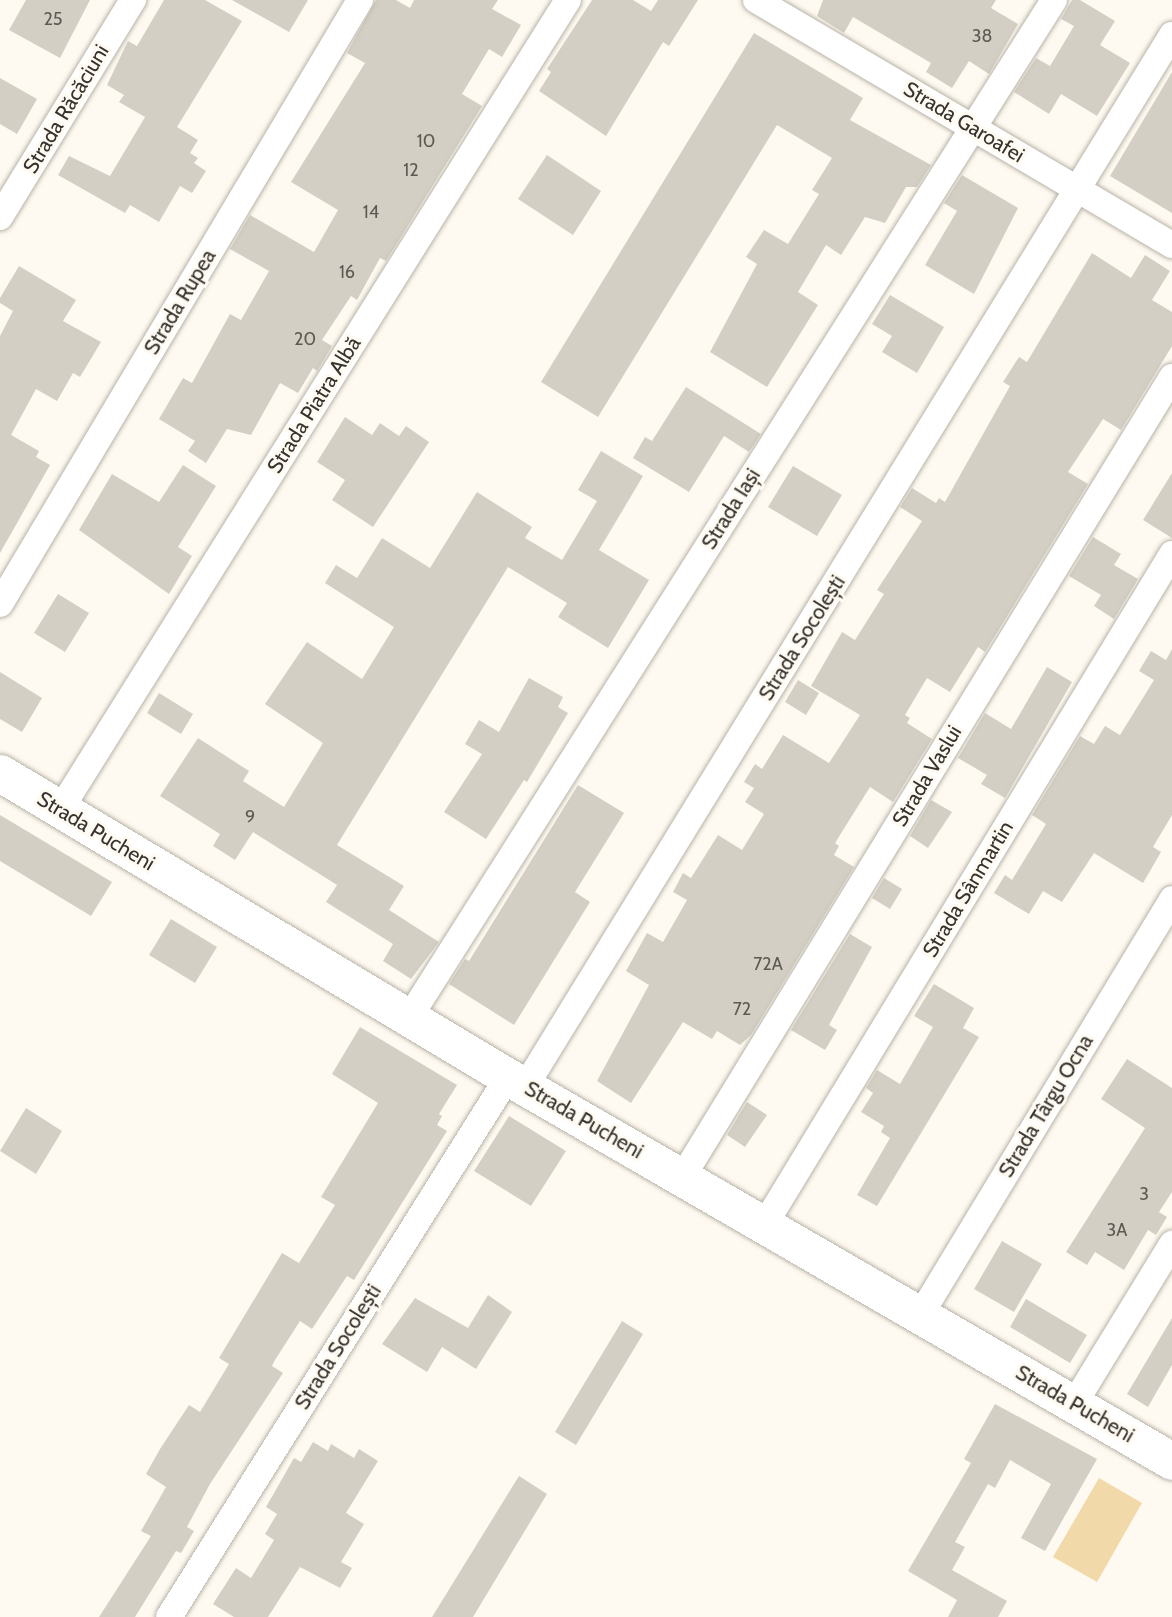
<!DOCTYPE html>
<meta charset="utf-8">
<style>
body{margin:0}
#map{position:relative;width:1172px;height:1617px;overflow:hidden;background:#fffaf1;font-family:Cabin,sans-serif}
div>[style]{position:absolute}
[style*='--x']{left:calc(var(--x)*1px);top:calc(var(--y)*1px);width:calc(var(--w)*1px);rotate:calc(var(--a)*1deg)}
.green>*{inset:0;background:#f2d9aa}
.building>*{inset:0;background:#d4cfc4}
.roads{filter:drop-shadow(0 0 2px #b8b3a8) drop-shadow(0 0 2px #b8b3a8)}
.street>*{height:26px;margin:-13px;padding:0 13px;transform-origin:13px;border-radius:13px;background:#fff}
.secondary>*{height:37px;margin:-18.5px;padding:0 18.5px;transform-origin:18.5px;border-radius:18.5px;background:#fff}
span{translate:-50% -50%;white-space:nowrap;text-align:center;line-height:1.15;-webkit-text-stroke:6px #fffaf1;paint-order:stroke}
.number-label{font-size:18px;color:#5d5a54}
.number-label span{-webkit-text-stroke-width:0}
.street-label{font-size:21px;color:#35332f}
</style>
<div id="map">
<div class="green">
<i style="clip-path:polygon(1099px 1478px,1142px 1503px,1097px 1582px,1053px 1557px)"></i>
</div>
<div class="building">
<i style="clip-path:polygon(26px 0,90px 0,60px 58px,9px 30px)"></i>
<i style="clip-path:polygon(164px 0,205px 0,242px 21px,177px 127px,198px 140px,190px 153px,198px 158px,194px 163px,206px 171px,192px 193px,180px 186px,159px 222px,130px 205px,125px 213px,58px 175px,69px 156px,110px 176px,145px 117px,119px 102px,124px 95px,107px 85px,128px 41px,137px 46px)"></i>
<i style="clip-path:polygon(232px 0,308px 0,289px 32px)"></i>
<i style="clip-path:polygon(376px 0,396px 0,410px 8px,414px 0,498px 0,492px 9px,521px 25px,502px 57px,489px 49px,462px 94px,482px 106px,386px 261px,380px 258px,357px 300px,351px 296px,322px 340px,332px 346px,317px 371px,313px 368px,298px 393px,280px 383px,251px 435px,227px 429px,206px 463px,188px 451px,195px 441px,159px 419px,183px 378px,192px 383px,230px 314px,241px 320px,269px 271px,230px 249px,250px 215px,314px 252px,338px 210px,291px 182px,365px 63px,347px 53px)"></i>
<i style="clip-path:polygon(592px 0,633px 0,651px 11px,658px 0,698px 0,669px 46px,663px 42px,606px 136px,539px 91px,551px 72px,547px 69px)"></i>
<i style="clip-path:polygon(823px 0,996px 0,991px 8px,1018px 24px,989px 74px,969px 61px,952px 88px,926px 72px,931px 63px,853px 17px,844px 33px,817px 16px)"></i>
<i style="clip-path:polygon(1072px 0,1080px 0,1115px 21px,1100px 45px,1130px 63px,1097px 116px,1061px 94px,1049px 114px,1014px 92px,1036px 58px,1050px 66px,1074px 26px,1061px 19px)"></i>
<i style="clip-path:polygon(754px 33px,863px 98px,850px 120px,931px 165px,917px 187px,906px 187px,885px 223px,865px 217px,841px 255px,826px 245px,798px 292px,818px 305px,767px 387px,710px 352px,757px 264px,746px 257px,764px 230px,788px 244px,819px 194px,812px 190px,832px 158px,777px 125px,598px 417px,541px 382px)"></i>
<i style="clip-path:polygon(1172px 72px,1172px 213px,1110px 176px)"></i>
<i style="clip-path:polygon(0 78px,37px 99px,17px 134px,0 124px)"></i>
<i style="clip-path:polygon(547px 155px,601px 191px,573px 235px,518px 199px)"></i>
<i style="clip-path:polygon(962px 175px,1018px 208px,974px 294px,925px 265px,957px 211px,944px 203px)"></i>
<i style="clip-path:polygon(1092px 253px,1131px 278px,1145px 255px,1170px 271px,1152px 300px,1172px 312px,1172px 346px,1121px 430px,1103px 419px,1068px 472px,1088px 484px,985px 652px,978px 647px,950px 692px,927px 678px,905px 715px,910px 718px,907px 723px,932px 739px,893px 802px,870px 787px,835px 843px,839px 846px,834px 855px,854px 867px,751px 1035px,740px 1045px,717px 1031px,712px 1039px,683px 1022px,631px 1103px,597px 1081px,649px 985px,626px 971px,647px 933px,663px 942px,687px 900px,673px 892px,683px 873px,691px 878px,718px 835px,742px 850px,764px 814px,745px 802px,754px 788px,744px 782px,755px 764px,762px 769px,783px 735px,829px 763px,860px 715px,811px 686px,842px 632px,855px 640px,884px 594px,877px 590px,922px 521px,900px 507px,912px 488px,936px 503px,939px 498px,945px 502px,1010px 386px,1003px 382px,1019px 357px,1027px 362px)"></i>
<i style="clip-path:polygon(19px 266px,76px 300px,63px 321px,101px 342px,80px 377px,73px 373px,57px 401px,36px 389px,11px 435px,39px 451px,36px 457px,50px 465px,0 553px,0 336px,13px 311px,0 303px,0 298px)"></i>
<i style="clip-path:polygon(890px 295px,944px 327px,917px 373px,882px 352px,892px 336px,872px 324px)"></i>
<i style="clip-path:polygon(686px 387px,761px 434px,749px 452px,724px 436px,689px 492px,633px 458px,645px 437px,652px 441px)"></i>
<i style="clip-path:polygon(345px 417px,372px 435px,380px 423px,399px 436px,406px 426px,429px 442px,373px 527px,332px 500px,345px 480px,317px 462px)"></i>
<i style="clip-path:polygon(601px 451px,643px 476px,599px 550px,649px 580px,608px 648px,558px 617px,567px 603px,508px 567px,337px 845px,404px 886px,389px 910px,439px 942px,411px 979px,383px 961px,393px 944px,326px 902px,337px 885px,253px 832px,235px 860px,213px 846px,220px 834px,160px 796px,198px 738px,249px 771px,243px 781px,284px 807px,323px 743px,265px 704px,307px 642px,362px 679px,394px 627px,325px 583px,336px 565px,357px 578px,382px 538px,430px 568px,477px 492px,532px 527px,525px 538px,562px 560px,597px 501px,578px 490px)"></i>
<i style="clip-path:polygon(183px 465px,216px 486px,178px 547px,192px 556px,169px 594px,79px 530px,112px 474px,159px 502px)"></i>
<i style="clip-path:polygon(793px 466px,842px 495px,817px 536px,768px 507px)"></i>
<i style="clip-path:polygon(1172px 473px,1172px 538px,1143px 520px)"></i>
<i style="clip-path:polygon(1093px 537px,1121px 554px,1114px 565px,1138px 579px,1114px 619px,1094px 606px,1101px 595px,1069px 576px)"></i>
<i style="clip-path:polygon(58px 594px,89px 613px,65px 652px,34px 633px)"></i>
<i style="clip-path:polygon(1172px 649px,1172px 815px,1153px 847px,1161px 852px,1143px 883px,1094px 853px,1062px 902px,1043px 891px,1029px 914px,994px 893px,1005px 875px,1012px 880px,1046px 824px,1032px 815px,1080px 736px,1094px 744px,1105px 726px,1120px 735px,1154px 680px,1139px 671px,1151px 651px,1166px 660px)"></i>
<i style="clip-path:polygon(1047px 667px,1072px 682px,1005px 798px,981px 784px,987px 775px,958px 758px,985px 713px,1011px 729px)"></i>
<i style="clip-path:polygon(0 672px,42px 698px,22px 732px,0 719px)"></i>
<i style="clip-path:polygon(529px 678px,563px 697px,558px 707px,568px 713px,527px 782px,524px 780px,486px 839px,444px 812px,482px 754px,465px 744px,479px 720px,499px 732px)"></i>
<i style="clip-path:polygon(798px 680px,819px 693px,806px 715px,785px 702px)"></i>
<i style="clip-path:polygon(159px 693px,193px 714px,181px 734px,147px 713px)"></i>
<i style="clip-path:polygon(578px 785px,624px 813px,575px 892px,590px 902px,514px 1025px,449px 984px,465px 959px,469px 961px)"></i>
<i style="clip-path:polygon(931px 800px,952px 812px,928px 848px,910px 836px)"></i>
<i style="clip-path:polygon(0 815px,112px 882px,91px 916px,0 861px)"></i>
<i style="clip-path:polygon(884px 878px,902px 889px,890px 909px,872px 898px)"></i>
<i style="clip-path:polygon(171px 919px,217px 947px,195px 983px,149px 955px)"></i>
<i style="clip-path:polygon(850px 934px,872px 947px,829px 1025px,837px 1030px,825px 1050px,791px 1030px)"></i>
<i style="clip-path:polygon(934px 984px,974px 1008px,963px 1028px,979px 1037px,877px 1206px,857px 1195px,890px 1138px,881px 1132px,884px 1126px,861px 1112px,873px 1093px,866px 1088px,877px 1070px,900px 1084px,933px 1027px,914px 1016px)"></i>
<i style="clip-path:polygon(360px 1027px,457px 1085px,439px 1114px,442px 1116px,437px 1125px,447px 1131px,354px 1280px,347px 1276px,312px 1329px,300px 1321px,275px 1360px,272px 1366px,283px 1373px,210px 1484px,187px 1527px,194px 1531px,181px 1553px,176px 1551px,135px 1617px,99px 1617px,151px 1536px,141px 1531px,166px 1487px,146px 1474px,160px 1449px,189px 1405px,200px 1412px,229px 1364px,219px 1358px,282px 1253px,299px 1263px,335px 1205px,321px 1197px,378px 1103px,332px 1074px)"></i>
<i style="clip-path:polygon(1127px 1059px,1172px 1088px,1172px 1192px,1159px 1212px,1167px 1217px,1156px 1235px,1148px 1230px,1124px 1270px,1095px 1252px,1087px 1265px,1066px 1252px,1145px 1128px,1101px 1099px)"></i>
<i style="clip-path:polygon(747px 1102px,767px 1115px,745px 1147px,727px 1135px)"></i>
<i style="clip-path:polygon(26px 1108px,62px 1131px,36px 1174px,0 1151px)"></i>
<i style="clip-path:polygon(509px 1116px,566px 1151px,531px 1206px,474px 1171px)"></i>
<i style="clip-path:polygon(1002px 1241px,1042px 1264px,1014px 1312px,974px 1289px)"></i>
<i style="clip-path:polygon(488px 1295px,512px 1312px,476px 1369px,442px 1347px,427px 1372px,382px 1344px,415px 1298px,468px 1328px)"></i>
<i style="clip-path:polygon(1026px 1299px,1087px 1335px,1070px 1363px,1010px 1327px)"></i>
<i style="clip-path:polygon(1172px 1318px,1172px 1365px,1148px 1407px,1127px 1394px)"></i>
<i style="clip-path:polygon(622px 1321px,643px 1334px,576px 1445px,555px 1432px)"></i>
<i style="clip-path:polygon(995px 1404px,1097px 1459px,1045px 1551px,1021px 1538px,1051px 1484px,1010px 1460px,995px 1488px,988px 1484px,955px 1542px,965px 1547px,952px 1570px,1007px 1601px,998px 1617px,948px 1617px,957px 1600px,908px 1571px,971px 1463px,964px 1459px)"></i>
<i style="clip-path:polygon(313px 1442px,328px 1451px,331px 1444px,354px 1458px,359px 1449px,378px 1461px,346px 1513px,364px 1524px,341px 1562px,352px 1568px,340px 1588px,300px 1567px,268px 1617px,234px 1617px,213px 1604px,236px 1568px,251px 1578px,274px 1540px,265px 1534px,277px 1514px,266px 1507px,294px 1458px,301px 1462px)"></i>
<i style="clip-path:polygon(519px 1476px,547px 1494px,473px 1617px,432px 1617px)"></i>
</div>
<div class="roads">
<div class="street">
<i style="--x:756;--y:0;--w:483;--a:30.5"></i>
<i style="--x:0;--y:217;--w:255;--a:-58.5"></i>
<i style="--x:0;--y:604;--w:703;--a:-59.2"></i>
<i style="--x:60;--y:810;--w:956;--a:-57.91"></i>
<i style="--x:409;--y:1018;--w:1205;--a:-57.64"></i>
<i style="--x:525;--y:1087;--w:1235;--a:-58.41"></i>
<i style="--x:683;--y:1176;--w:937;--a:-58.53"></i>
<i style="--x:765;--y:1224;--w:784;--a:-58.72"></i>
<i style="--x:921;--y:1314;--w:485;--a:-58.8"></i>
<i style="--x:1074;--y:1404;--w:188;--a:-58.5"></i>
<i style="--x:169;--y:1617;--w:638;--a:-57.88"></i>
</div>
<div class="secondary">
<i style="--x:0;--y:773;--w:592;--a:30.9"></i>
<i style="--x:508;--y:1077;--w:767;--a:30.04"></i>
</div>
</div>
<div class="number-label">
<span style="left:53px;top:19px">25</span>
<span style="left:982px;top:36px">38</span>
<span style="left:426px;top:141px">10</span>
<span style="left:411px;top:170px">12</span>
<span style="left:371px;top:212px">14</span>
<span style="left:347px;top:272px">16</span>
<span style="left:305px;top:339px">20</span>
<span style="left:250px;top:817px">9</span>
<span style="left:768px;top:964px">72A</span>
<span style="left:742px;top:1009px">72</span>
<span style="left:1144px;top:1194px">3</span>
<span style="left:1117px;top:1230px">3A</span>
</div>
<div class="street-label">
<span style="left:66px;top:109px;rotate:-59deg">Strada Răcăciuni</span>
<span style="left:964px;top:122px;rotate:31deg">Strada Garoafei</span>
<span style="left:180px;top:302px;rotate:-59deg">Strada Rupea</span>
<span style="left:314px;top:405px;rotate:-58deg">Strada Piatra Albă</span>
<span style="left:731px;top:509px;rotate:-58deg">Strada Iași</span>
<span style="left:802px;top:638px;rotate:-58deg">Strada Socolești</span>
<span style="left:927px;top:776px;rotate:-59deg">Strada Vaslui</span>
<span style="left:96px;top:831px;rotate:31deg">Strada Pucheni</span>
<span style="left:968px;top:889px;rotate:-59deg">Strada Sânmartin</span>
<span style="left:1046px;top:1106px;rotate:-59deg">Strada Târgu Ocna</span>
<span style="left:584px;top:1120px;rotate:30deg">Strada Pucheni</span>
<span style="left:338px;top:1347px;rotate:-58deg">Strada Socolești</span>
<span style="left:1075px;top:1404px;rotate:30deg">Strada Pucheni</span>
</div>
</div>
